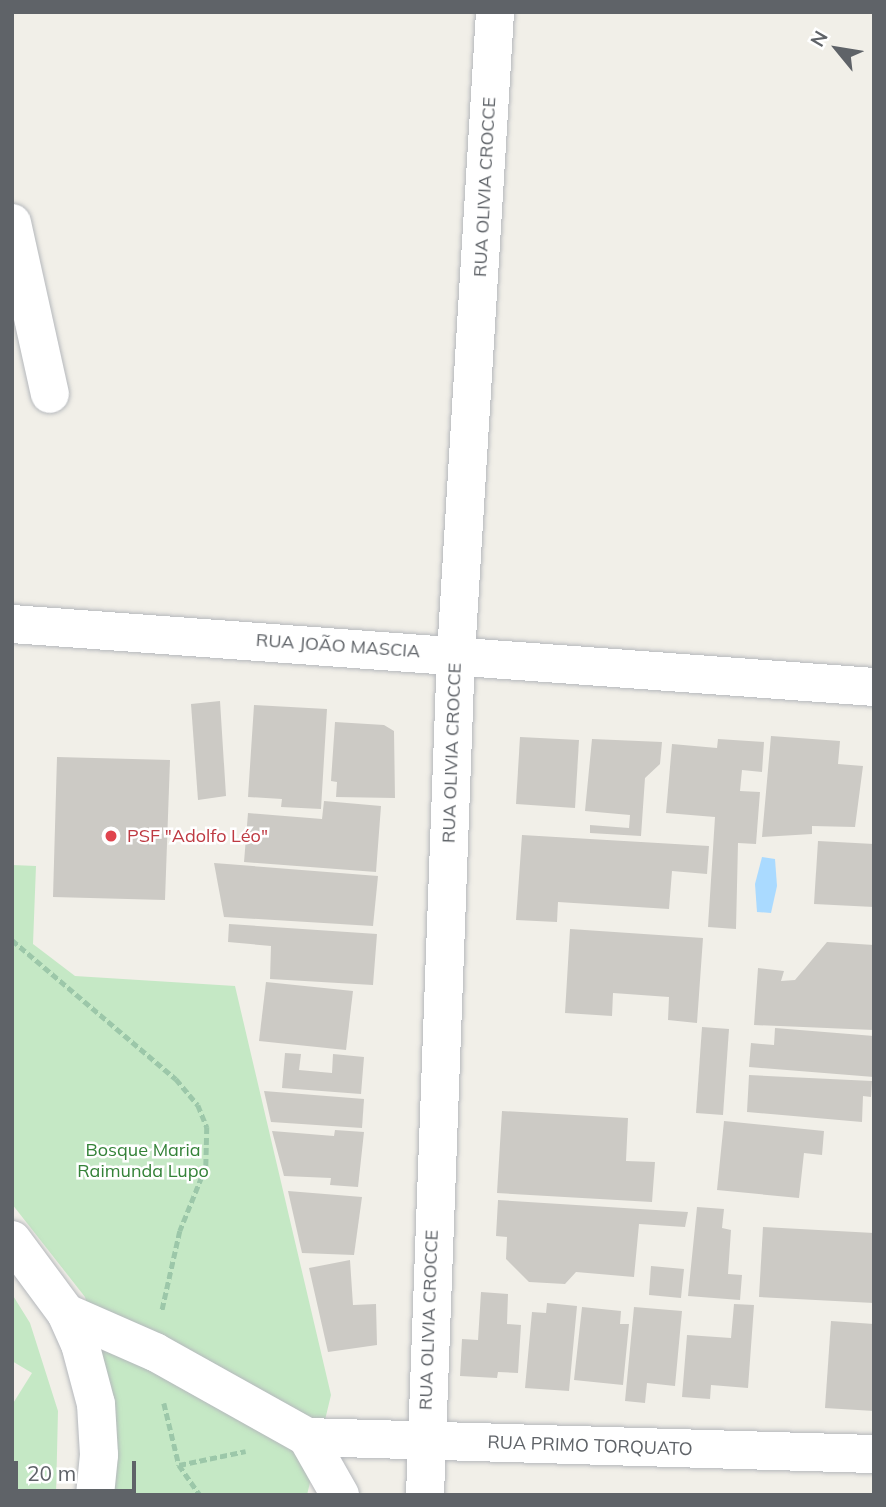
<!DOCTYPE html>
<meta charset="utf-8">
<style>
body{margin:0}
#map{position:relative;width:886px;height:1507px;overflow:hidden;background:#f1efe8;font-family:Mulish,sans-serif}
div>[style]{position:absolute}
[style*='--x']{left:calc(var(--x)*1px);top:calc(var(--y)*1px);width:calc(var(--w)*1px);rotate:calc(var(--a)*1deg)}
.green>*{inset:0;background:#c5e8c5}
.water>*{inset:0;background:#aadaff}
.building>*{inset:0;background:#cccac5}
.path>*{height:4.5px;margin-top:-2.25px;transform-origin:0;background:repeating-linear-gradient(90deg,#9cc7a9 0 7px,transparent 0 10.5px)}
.roads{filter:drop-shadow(0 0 2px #b5b8bc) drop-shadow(0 0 2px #b5b8bc)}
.minor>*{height:38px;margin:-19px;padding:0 19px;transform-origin:19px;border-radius:19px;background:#fff}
.dots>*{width:19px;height:19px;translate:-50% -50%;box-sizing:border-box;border:4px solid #fff;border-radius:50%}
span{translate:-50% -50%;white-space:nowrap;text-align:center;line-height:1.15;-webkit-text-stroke:5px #fff;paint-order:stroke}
.street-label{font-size:18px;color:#5f6368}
.health-label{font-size:18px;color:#be3a42}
.left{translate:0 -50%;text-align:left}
.park-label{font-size:18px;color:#348238}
.frame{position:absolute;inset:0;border:14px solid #5f6368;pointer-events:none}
.north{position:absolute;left:802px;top:14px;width:70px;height:70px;-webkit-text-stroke:5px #fff;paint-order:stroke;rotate:300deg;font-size:19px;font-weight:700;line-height:28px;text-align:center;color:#5f6368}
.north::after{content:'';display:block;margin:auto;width:24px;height:32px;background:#5f6368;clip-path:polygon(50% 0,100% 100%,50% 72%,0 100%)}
.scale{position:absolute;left:14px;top:1461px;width:122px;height:32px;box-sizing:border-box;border:4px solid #5f6368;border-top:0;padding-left:9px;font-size:21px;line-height:24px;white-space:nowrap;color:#5f6368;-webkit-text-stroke:5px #fff;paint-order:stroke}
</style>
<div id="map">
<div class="green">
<i style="clip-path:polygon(12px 865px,36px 866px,33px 944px,75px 976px,235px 986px,331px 1395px,307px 1495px,112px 1495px,110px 1388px,85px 1297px,12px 1204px)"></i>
<i style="clip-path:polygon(12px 1294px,30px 1323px,58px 1411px,56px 1495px,12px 1495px,12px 1405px,32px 1373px,12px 1361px)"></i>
</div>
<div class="water">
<i style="clip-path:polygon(762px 857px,775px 859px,777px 886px,771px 913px,757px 912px,755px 884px)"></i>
</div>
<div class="building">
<i style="clip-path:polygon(220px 701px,226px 796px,198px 800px,191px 704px)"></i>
<i style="clip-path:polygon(254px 705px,327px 709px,321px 809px,281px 807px,282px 799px,248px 797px)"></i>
<i style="clip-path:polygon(335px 722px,384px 725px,394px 731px,395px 798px,336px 797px,337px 782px,331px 781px)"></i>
<i style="clip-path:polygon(771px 736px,840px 741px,838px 764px,863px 766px,855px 827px,812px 826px,812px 834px,762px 837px)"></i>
<i style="clip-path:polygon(520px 737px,579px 740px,575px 808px,516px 804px)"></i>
<i style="clip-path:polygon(592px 739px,662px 742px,660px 764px,645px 778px,641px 836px,590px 833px,590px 825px,629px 828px,630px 815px,585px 811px)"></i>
<i style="clip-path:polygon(718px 739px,764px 742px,762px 772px,742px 770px,740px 791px,760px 792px,756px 844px,738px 843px,736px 929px,708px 927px,715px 817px,666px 813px,672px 744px,717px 748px)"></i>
<i style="clip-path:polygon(57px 757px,170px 760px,165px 900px,53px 897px)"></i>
<i style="clip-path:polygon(324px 801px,381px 806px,376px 872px,244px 862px,248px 813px,322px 819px)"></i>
<i style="clip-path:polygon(522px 835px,709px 846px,707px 874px,672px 871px,669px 909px,558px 902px,557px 922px,516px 920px)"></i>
<i style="clip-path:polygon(818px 841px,874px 844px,874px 907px,814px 904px)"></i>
<i style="clip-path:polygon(214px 863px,378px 876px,373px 926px,224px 917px)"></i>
<i style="clip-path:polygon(229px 924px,377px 934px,373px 985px,270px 979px,271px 946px,228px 942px)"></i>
<i style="clip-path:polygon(570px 929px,703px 938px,697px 1023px,668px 1020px,669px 997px,613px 993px,612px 1016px,565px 1013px)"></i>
<i style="clip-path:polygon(827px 942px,874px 945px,874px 1030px,754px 1025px,758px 968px,784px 971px,781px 981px,795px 980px)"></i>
<i style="clip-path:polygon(266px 982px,353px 991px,346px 1050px,259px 1041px)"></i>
<i style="clip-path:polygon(702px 1027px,729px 1029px,723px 1115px,696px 1113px)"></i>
<i style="clip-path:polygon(775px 1028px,874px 1036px,874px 1077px,749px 1067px,751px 1043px,774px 1045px)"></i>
<i style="clip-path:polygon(285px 1053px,301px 1054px,299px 1070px,332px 1073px,333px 1054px,364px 1057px,361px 1094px,282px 1088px)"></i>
<i style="clip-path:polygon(749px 1075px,872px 1081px,871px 1097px,863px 1096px,862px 1122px,747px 1112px)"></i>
<i style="clip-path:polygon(264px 1091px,364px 1099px,362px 1128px,271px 1122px)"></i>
<i style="clip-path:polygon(502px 1111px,628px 1118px,626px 1161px,655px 1162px,652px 1202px,497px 1193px)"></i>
<i style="clip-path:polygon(724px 1121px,824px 1131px,822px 1155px,804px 1153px,799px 1198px,717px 1190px)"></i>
<i style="clip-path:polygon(335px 1130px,364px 1132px,358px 1187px,330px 1185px,331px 1178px,284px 1176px,272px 1131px,334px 1136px)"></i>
<i style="clip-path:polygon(288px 1191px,362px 1197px,354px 1255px,302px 1253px)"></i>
<i style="clip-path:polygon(498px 1200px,688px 1212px,685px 1227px,639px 1224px,634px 1277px,576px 1272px,565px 1284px,529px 1282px,506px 1259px,507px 1237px,496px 1236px)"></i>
<i style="clip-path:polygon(697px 1207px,724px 1209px,722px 1228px,731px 1230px,728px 1274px,742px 1275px,740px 1300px,688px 1296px)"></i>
<i style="clip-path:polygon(763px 1227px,874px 1233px,874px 1303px,759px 1297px)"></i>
<i style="clip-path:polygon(350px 1260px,353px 1305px,376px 1304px,377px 1345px,328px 1352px,309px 1268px)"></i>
<i style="clip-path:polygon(651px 1266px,684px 1269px,681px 1298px,649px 1295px)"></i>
<i style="clip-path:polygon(481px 1292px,508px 1294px,507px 1324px,521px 1325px,518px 1373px,498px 1372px,497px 1378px,460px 1376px,462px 1339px,478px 1340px)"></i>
<i style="clip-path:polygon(547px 1303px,577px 1306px,569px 1391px,525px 1388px,532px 1312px,546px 1313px)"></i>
<i style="clip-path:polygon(734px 1304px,754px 1305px,748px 1388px,711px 1385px,710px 1399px,682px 1397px,687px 1335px,731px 1338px)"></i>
<i style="clip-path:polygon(582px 1307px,621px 1311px,620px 1324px,629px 1324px,623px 1385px,574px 1380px)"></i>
<i style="clip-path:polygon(634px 1307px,682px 1311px,675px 1386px,647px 1383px,645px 1403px,625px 1401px)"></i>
<i style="clip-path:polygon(831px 1321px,874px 1324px,874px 1411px,825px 1408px)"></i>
</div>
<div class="path">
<i style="--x:12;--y:940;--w:215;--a:40.3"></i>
<i style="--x:176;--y:1079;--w:34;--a:50"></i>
<i style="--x:198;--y:1105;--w:24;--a:68"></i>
<i style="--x:207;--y:1127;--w:40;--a:91.4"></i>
<i style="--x:206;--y:1167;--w:69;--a:112.1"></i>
<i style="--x:180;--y:1231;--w:82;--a:102.7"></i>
<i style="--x:164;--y:1403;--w:64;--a:76.4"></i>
<i style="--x:179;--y:1465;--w:37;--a:55"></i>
<i style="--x:179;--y:1465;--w:68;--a:-11.8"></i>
</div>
<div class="roads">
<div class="minor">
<i style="--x:12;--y:223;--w:175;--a:77.5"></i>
<i style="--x:12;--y:624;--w:864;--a:4.18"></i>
<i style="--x:12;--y:1240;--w:91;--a:53.5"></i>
<i style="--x:66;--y:1313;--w:34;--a:66"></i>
<i style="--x:80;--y:1344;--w:62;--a:75.1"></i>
<i style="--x:96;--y:1404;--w:51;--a:86.6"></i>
<i style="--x:99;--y:1455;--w:40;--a:95.7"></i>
<i style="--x:66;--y:1313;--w:97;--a:23.7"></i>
<i style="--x:155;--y:1352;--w:174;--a:29.2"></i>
<i style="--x:307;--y:1437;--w:67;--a:60.4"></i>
<i style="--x:307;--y:1437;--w:567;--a:1.72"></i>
<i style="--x:425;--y:1495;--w:842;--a:-87.89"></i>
<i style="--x:456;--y:654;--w:643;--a:-86.52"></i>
</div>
</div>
<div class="dots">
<i style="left:111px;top:836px;background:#e0444e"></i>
</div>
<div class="street-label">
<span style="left:485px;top:187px;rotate:-87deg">RUA OLIVIA CROCCE</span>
<span style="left:338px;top:646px;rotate:4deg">RUA JOÃO MASCIA</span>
<span style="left:452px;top:753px;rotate:-88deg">RUA OLIVIA CROCCE</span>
<span style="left:429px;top:1320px;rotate:-88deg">RUA OLIVIA CROCCE</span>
<span style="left:590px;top:1446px;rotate:2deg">RUA PRIMO TORQUATO</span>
</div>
<div class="health-label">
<span class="left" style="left:127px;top:836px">PSF "Adolfo Léo"</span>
</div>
<div class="park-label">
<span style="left:143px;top:1161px">Bosque Maria<br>Raimunda Lupo</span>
</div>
<div class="frame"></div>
<div class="north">N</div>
<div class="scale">20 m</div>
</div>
